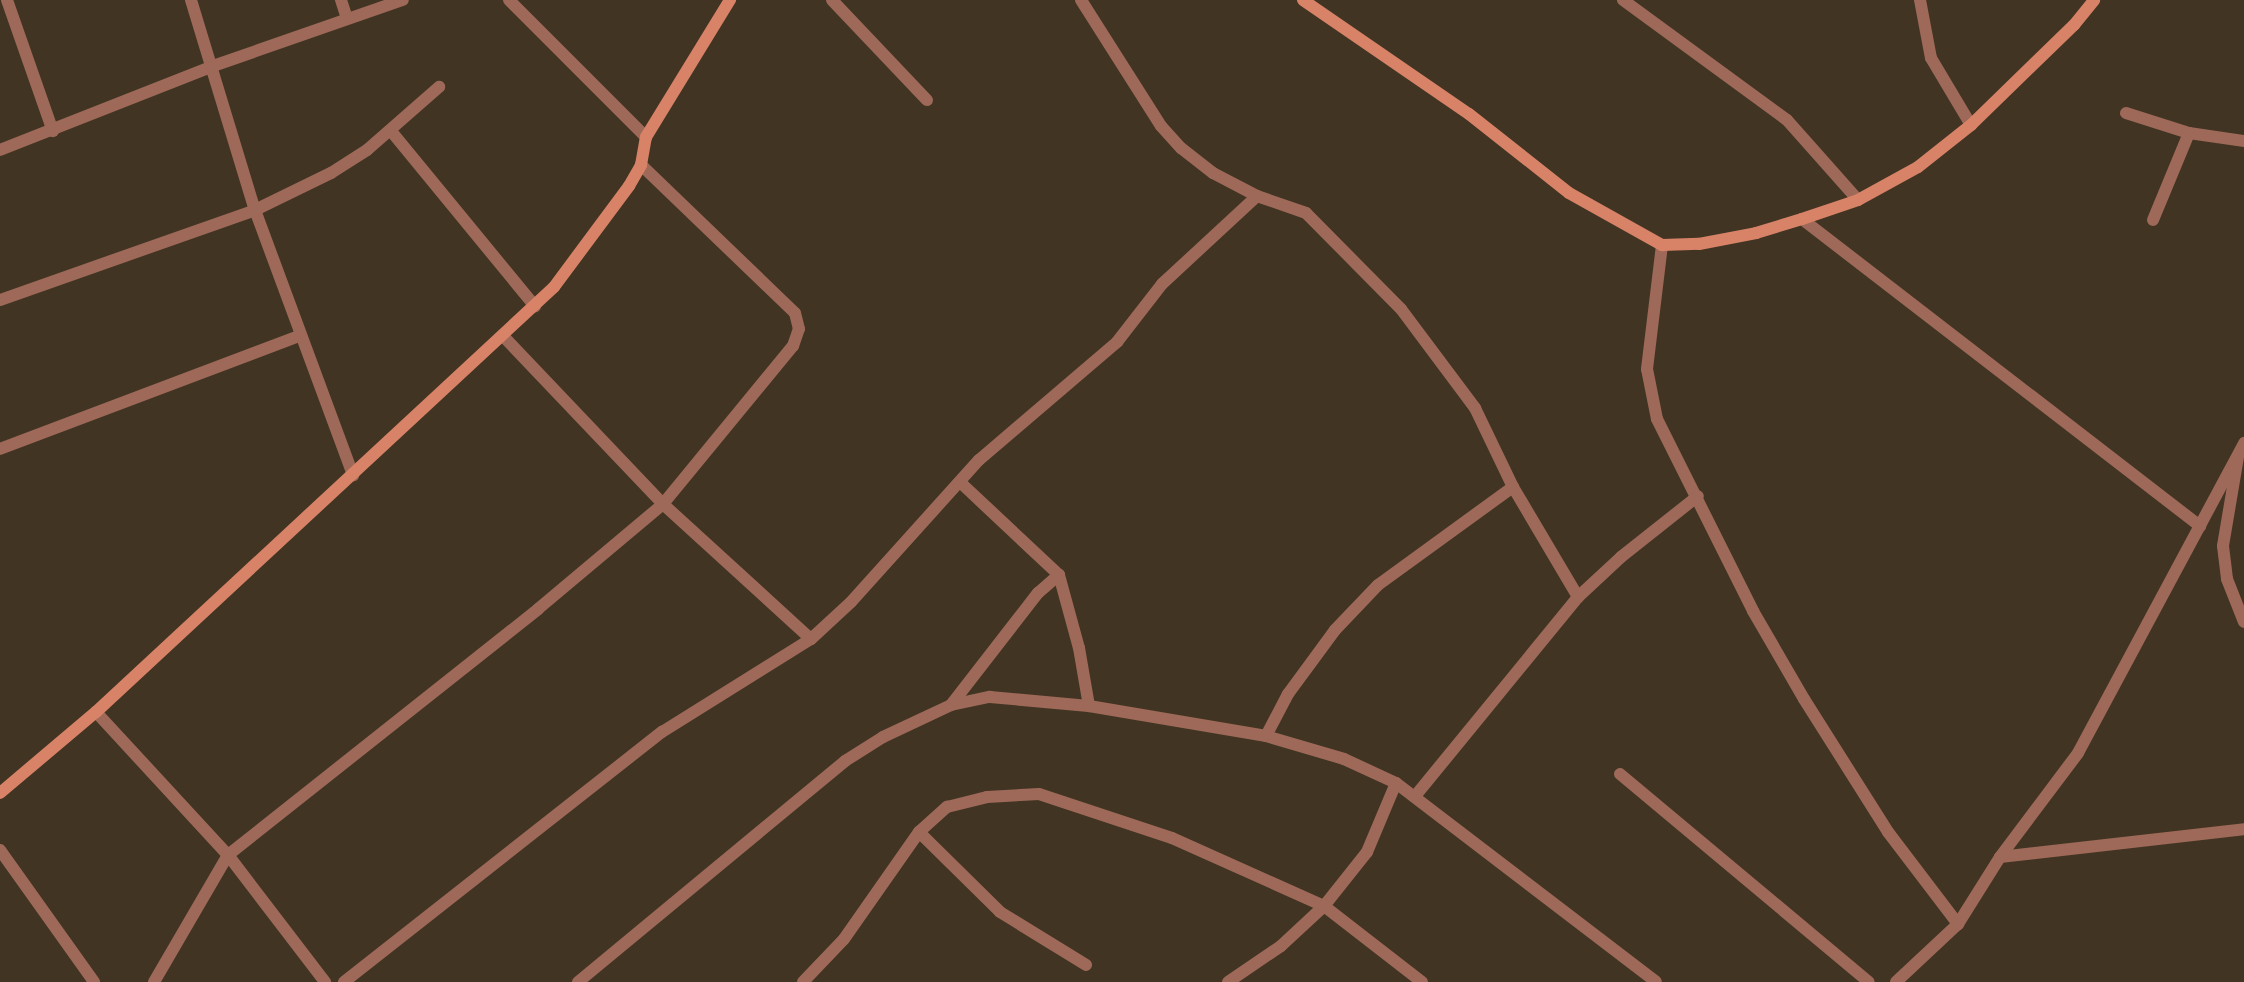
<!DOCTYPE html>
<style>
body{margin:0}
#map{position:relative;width:2244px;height:982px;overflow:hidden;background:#413423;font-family:Ubuntu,sans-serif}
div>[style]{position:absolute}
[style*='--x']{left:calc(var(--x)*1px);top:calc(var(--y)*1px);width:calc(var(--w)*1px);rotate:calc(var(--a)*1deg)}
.minor>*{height:12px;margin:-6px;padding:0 6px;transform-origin:6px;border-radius:6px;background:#9e6958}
.tertiary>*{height:12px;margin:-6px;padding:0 6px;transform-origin:6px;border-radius:6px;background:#9e6958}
.secondary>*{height:12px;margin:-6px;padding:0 6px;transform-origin:6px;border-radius:6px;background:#d88368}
span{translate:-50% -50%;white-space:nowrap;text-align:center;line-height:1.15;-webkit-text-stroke:6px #413423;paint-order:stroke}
</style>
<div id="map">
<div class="minor">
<i style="--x:7;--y:0;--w:139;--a:70.7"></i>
<i style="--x:191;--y:0;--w:220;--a:73.1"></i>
<i style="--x:255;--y:210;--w:283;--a:69.7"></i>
<i style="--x:341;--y:0;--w:19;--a:72"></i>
<i style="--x:509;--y:0;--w:194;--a:45"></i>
<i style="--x:832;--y:0;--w:138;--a:46.5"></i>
<i style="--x:1081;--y:0;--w:149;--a:57.6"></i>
<i style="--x:1161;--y:126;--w:30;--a:48"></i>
<i style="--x:1181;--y:148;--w:41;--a:38"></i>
<i style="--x:1213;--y:173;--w:50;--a:27.6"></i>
<i style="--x:1257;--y:196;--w:52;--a:19.1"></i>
<i style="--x:1306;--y:213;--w:135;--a:45.3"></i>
<i style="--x:1401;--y:309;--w:124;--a:53.2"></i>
<i style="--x:1475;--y:408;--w:88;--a:64.3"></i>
<i style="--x:1513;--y:487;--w:128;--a:59.4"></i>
<i style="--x:1623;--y:0;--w:203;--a:36.2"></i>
<i style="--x:1787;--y:120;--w:107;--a:48.4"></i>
<i style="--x:1920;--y:0;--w:59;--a:79.3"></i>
<i style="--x:1931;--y:58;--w:78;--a:59.2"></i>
<i style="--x:2126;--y:113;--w:66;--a:17.6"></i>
<i style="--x:2189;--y:133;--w:56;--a:8.3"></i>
<i style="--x:391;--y:131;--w:227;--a:50.6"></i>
<i style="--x:0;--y:150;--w:229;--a:-21.5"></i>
<i style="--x:213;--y:66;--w:201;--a:-19.2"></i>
<i style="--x:1802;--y:219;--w:503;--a:37.65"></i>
<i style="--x:2153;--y:220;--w:94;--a:-67.5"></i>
<i style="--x:1662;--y:245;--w:125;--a:96.9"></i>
<i style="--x:1647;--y:369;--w:51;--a:78.7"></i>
<i style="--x:1657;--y:419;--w:215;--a:63.4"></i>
<i style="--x:1753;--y:611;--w:102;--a:59.9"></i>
<i style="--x:1804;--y:699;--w:157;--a:57.7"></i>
<i style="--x:1888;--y:832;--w:116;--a:52.7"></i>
<i style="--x:0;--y:300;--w:270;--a:-19.4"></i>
<i style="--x:255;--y:210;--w:85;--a:-26"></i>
<i style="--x:331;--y:173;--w:43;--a:-32.6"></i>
<i style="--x:367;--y:150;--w:96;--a:-41.2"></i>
<i style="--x:504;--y:337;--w:231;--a:46.4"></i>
<i style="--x:663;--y:504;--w:200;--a:42.4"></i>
<i style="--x:0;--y:449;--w:320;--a:-20.7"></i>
<i style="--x:2238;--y:457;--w:90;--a:99.6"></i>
<i style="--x:2223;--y:546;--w:33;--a:83"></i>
<i style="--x:2227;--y:579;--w:46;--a:68.4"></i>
<i style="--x:961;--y:483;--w:134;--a:43.2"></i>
<i style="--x:1059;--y:575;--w:76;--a:74.7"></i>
<i style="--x:1079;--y:648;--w:59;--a:80.2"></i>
<i style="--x:951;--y:705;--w:142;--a:-52.2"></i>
<i style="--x:1038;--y:593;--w:28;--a:-41"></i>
<i style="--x:96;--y:712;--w:195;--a:47.3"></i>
<i style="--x:228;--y:855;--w:160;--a:52.6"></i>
<i style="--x:1266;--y:736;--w:47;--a:-62.4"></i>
<i style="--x:1288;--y:694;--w:79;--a:-53.7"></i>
<i style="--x:1335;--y:630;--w:62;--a:-46.3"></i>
<i style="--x:1378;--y:585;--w:167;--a:-36"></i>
<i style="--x:1620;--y:774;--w:324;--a:39.9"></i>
<i style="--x:1396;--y:783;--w:327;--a:37.4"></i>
<i style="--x:1416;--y:795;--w:256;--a:-50.7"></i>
<i style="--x:1578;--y:597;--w:59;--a:-42.9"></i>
<i style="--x:1621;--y:557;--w:98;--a:-38.4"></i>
<i style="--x:919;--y:832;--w:114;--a:44.6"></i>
<i style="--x:1000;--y:912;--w:101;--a:31.6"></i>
<i style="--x:0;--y:850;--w:162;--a:54.5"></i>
<i style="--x:2000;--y:857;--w:246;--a:-6.5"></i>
<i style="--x:154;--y:982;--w:147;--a:-59.8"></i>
<i style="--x:228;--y:855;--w:396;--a:-38.4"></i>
<i style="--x:538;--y:609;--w:163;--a:-40"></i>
<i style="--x:663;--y:504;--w:205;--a:-50.6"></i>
<i style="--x:793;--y:346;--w:18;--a:-71"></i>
<i style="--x:799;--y:329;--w:16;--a:-104"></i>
<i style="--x:795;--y:313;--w:214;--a:-136.1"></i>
<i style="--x:344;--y:982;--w:405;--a:-38.2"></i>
<i style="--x:662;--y:732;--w:176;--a:-32"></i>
<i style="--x:811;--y:639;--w:54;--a:-42.8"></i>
<i style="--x:851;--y:602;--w:191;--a:-48"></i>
<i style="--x:979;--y:460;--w:182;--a:-40.5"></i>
<i style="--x:1117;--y:342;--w:73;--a:-52.2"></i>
<i style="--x:1162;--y:284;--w:129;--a:-42.8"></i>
<i style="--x:578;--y:982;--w:347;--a:-39.6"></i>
<i style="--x:845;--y:761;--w:45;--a:-32.3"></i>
<i style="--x:883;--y:737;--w:75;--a:-25.2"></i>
<i style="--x:951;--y:705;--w:40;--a:-12"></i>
<i style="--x:990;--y:697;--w:99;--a:5.2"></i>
<i style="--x:1089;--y:706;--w:180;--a:9.6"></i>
<i style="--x:1266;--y:736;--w:81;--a:16.4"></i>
<i style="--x:1344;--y:759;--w:57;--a:24.8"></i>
<i style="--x:1396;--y:783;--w:75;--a:112.8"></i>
<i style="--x:1367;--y:852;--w:69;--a:128.5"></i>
<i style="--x:1324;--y:906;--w:59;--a:137.1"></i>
<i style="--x:1281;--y:946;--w:64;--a:145.8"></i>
<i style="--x:803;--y:982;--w:59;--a:-46.4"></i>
<i style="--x:844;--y:939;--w:131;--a:-55"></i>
<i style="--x:919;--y:832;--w:38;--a:-42"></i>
<i style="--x:947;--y:807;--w:41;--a:-14"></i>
<i style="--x:987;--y:797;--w:52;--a:-3.3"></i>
<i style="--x:1039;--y:794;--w:140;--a:18.3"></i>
<i style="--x:1172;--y:838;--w:167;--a:24.1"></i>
<i style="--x:1324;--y:906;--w:124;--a:37.8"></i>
</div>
<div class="tertiary">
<i style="--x:1896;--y:982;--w:85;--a:-43.1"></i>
<i style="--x:1958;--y:924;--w:79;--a:-57.9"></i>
<i style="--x:2000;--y:857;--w:130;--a:-53.1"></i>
<i style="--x:2078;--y:753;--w:352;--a:-61.8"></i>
</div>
<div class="secondary">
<i style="--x:1303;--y:0;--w:201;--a:34.5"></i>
<i style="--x:1469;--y:114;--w:127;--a:38.3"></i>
<i style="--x:1569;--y:193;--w:107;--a:29.2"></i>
<i style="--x:1662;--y:245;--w:37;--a:-2"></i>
<i style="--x:1699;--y:244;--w:58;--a:-10.9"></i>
<i style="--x:1756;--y:233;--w:48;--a:-16.9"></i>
<i style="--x:1802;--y:219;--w:59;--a:-18.7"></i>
<i style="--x:1858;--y:200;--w:68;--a:-28.8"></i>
<i style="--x:1918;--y:167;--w:68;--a:-38.4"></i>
<i style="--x:1971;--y:125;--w:144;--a:-44.2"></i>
<i style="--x:2074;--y:25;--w:32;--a:-51"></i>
<i style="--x:0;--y:793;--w:126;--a:-40.2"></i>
<i style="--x:96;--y:712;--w:625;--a:-42.86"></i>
<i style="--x:554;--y:287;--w:126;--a:-53.4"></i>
<i style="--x:629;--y:186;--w:24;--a:-60"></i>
<i style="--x:641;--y:165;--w:28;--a:-80"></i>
<i style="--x:646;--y:137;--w:161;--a:-58.5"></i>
</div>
</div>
